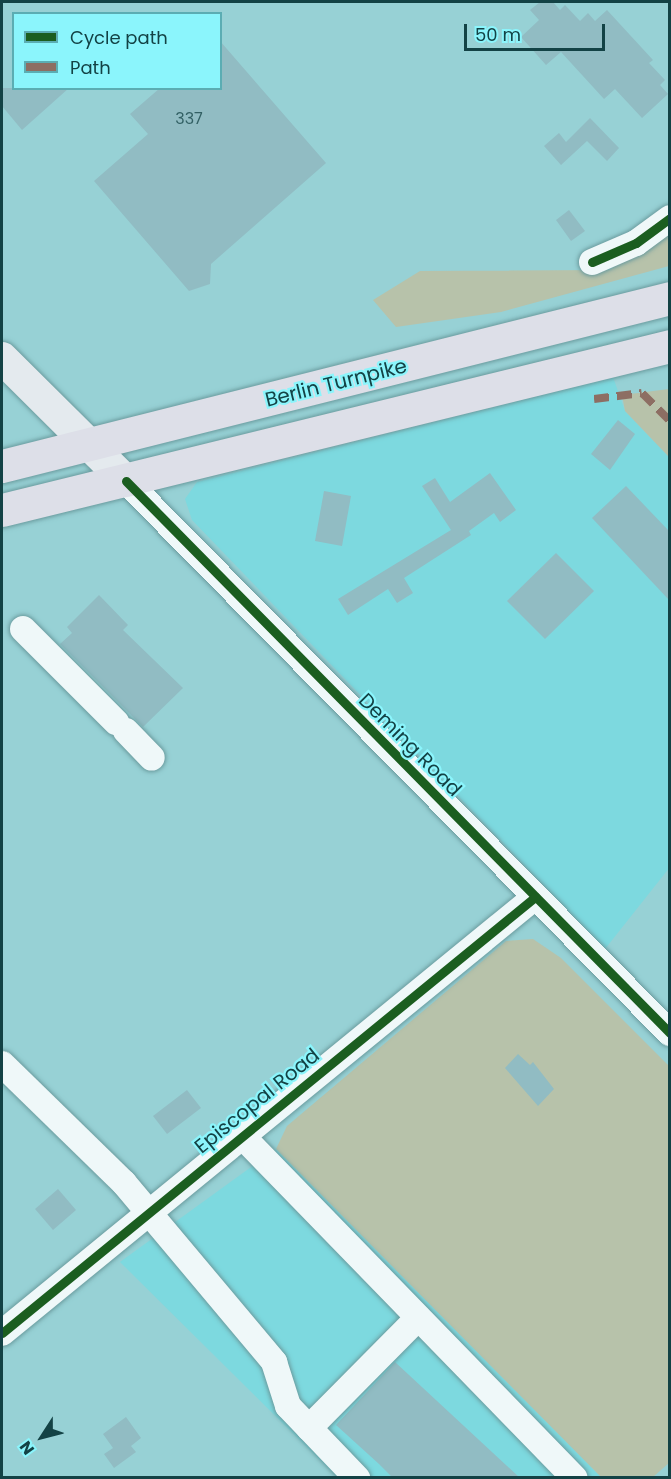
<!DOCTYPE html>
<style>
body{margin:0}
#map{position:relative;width:671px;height:1479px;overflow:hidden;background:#97d1d5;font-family:Poppins,sans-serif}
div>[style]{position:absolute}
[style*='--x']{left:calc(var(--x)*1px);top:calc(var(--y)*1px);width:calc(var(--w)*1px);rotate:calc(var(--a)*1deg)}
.built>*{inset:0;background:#7dd9df}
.green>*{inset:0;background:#b7c2aa}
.building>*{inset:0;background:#91bcc3}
.roads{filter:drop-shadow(0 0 2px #6a9b9e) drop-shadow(0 0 2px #6a9b9e)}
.minor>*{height:26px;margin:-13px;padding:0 13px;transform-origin:13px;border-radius:13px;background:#eff8f9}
.major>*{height:32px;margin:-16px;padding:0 16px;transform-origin:16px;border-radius:16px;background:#e4eaee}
.highway>*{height:33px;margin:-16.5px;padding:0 16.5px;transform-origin:16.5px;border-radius:16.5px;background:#dddfe8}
.quiet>*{height:8px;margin-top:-4px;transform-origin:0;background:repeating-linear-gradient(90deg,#8d6e63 0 15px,transparent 0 23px)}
.cycleway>*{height:9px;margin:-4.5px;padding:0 4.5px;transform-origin:4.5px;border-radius:4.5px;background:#1b5e20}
span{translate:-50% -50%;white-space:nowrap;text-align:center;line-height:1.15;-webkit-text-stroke:4.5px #8bf5fc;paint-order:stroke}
.number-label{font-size:16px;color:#326064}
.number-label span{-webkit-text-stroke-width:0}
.street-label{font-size:20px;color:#134245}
.frame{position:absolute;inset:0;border:3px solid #134245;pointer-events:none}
.legend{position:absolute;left:12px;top:12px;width:210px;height:78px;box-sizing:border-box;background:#8bf5fc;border:2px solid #5badb3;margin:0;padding:8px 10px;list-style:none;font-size:18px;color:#134245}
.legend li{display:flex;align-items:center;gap:12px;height:30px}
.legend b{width:30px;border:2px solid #5badb3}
.north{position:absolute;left:12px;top:1407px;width:60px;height:60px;-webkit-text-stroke:4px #8bf5fc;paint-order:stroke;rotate:234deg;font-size:16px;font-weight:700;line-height:24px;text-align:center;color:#134245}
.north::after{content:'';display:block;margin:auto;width:21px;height:27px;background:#134245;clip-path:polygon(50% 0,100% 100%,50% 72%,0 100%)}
.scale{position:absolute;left:464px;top:24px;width:141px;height:27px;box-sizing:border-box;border:3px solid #134245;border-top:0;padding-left:8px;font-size:18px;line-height:21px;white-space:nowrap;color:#134245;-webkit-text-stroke:4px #8bf5fc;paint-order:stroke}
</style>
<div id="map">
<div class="built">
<i style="clip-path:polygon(613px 377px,625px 411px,669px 457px,670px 867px,605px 949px,192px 520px,185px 499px,197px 482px)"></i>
<i style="clip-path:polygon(276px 1149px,601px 1477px,337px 1477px,120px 1262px)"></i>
</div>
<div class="green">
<i style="clip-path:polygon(669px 231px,669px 266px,501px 312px,396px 327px,373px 300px,420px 271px,609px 270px)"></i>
<i style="clip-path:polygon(669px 389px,670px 389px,669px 457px,625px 411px,622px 395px)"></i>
<i style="clip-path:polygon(533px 939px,561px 958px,669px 1066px,669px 1463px,653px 1477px,601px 1477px,276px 1149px,287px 1126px,506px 941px)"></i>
</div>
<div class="building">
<i style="clip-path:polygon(540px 2px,553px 2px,560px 10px,565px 5px,580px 21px,588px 13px,595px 21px,607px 10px,653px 60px,649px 63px,665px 80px,660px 85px,668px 94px,642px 118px,615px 89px,604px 99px,561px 52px,546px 65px,521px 37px,539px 20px,530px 10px)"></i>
<i style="clip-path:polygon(220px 41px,326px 163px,211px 264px,210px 284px,189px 291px,94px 181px,148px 134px,130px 114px,160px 88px,220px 88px)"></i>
<i style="clip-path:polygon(2px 88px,69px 88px,22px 130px,2px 106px)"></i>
<i style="clip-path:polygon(590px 118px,619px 148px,607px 161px,587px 141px,561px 165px,544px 146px,559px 133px,566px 142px)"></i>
<i style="clip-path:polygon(569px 210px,585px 231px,571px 241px,556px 220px)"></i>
<i style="clip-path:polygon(618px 420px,635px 434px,610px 470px,591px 454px)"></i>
<i style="clip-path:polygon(490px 473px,516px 510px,500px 522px,494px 513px,469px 531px,471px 535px,404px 578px,413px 593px,397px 603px,388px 589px,348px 615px,338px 599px,451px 530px,422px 486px,435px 478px,450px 502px)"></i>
<i style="clip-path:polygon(626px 486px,669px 531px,669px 600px,592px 518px)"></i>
<i style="clip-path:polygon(324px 491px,351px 496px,342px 546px,315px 541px)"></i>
<i style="clip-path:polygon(556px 553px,594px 591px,545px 639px,507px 601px)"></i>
<i style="clip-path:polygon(99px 595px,128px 625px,123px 630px,183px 688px,143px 727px,60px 644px,72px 633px,67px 627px)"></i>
<i style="clip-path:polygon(518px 1054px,530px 1065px,533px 1062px,554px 1089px,538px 1106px,505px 1068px)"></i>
<i style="clip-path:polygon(187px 1090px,201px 1108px,167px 1134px,153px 1116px)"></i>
<i style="clip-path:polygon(58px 1189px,76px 1210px,53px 1230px,35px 1209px)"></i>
<i style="clip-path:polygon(395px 1362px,520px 1478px,393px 1478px,379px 1464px,336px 1425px)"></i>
<i style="clip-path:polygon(126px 1417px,141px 1438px,131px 1446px,136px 1452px,114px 1468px,104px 1454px,113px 1448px,103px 1434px)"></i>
</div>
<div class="roads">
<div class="minor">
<i style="--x:592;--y:262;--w:48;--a:-23.4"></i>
<i style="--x:636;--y:243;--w:42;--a:-36.3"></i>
<i style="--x:126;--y:481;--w:775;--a:45.42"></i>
<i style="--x:23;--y:629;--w:132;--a:45"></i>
<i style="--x:126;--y:731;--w:37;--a:46"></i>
<i style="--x:2;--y:1064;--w:170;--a:44.3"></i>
<i style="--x:124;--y:1183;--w:234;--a:50"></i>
<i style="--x:274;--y:1362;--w:46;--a:72.3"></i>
<i style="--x:288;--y:1406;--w:100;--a:46.2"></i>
<i style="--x:242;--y:1136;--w:477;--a:45.8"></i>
<i style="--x:2;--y:1333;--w:689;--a:-39.28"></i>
<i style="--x:309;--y:1428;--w:155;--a:-45.3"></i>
</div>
<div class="major">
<i style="--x:2;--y:358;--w:175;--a:44.8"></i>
</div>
<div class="highway">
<i style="--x:2;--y:466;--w:689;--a:-14.12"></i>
<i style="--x:2;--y:510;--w:688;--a:-13.79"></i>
</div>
</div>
<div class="quiet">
<i style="--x:594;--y:399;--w:48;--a:-7.1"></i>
<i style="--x:642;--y:393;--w:40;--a:45"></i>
</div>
<div class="cycleway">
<i style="--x:592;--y:262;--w:48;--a:-23.4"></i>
<i style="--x:636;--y:243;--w:42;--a:-36.3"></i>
<i style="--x:126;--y:481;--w:775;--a:45.42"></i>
<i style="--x:2;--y:1333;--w:689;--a:-39.28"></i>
</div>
<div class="number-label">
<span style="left:189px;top:119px">337</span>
</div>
<div class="street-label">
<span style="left:336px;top:383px;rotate:-14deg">Berlin Turnpike</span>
<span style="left:410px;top:745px;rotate:45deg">Deming Road</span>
<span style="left:257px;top:1101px;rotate:-39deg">Episcopal Road</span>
</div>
<div class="frame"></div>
<ul class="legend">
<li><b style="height:8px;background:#1b5e20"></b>Cycle path</li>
<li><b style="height:8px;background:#8d6e63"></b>Path</li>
</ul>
<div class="north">N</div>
<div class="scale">50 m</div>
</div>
